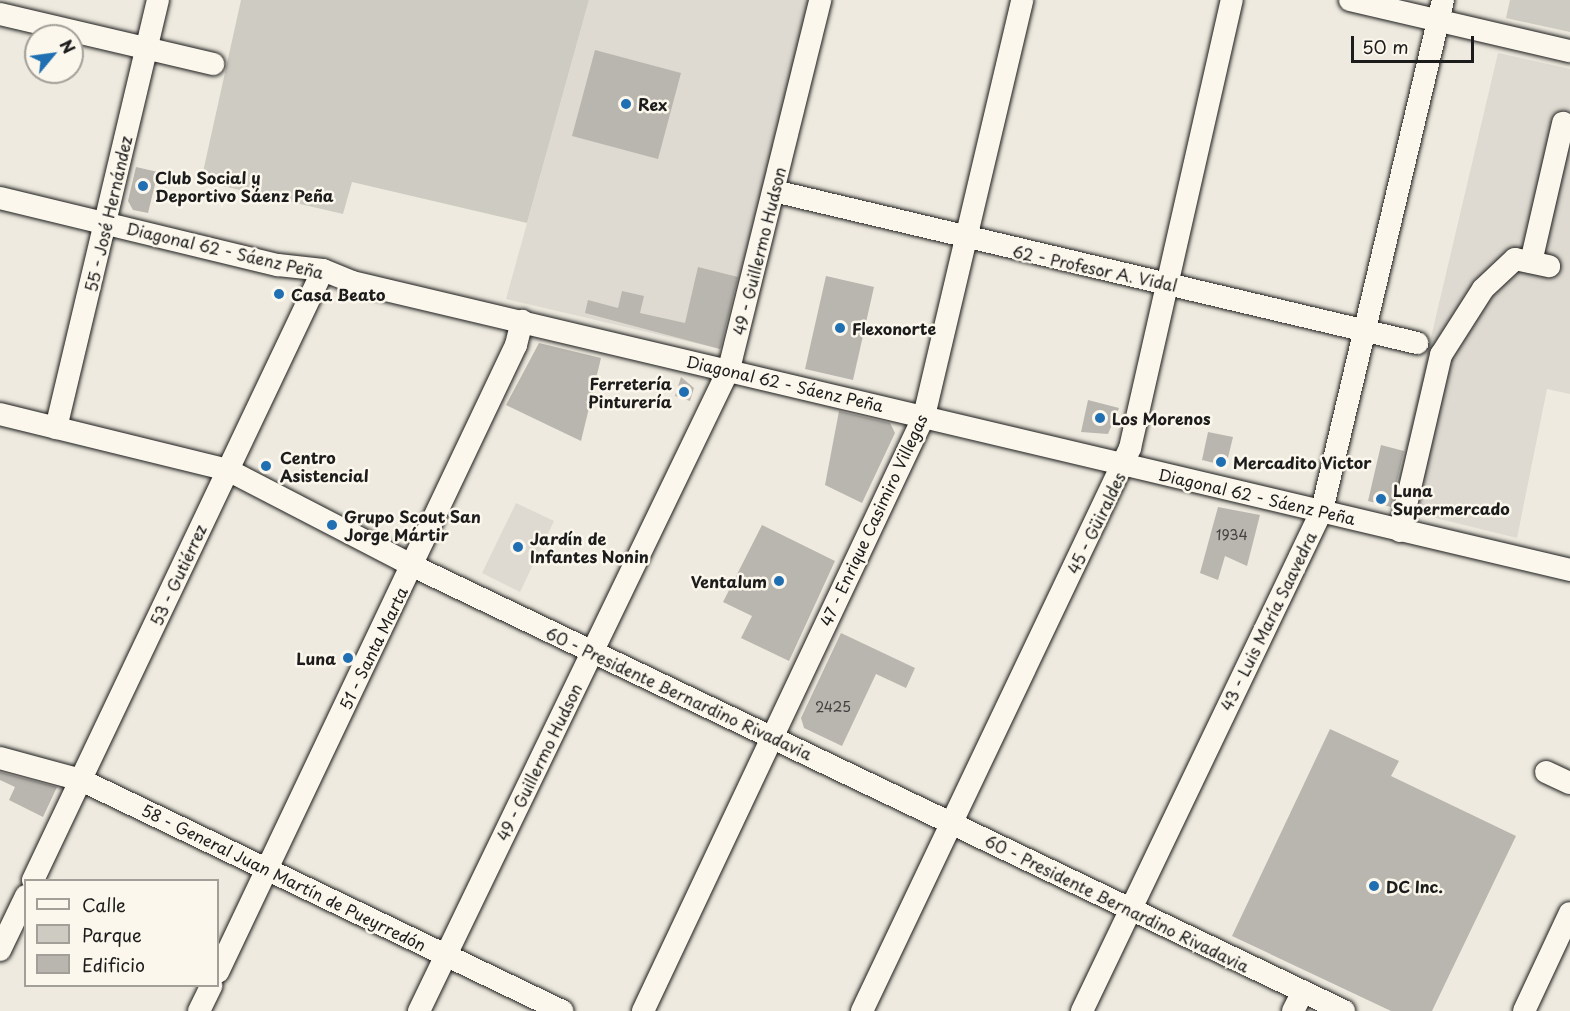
<!DOCTYPE html>
<meta charset="utf-8">
<style>
body{margin:0}
#map{position:relative;width:1570px;height:1011px;overflow:hidden;background:#eeeadf;font-family:"Playpen Sans",sans-serif}
div>[style]{position:absolute}
[style*='--x']{left:calc(var(--x)*1px);top:calc(var(--y)*1px);width:calc(var(--w)*1px);rotate:calc(var(--a)*1deg)}
.built>*{inset:0;background:#dedad1}
.green>*{inset:0;background:#ceccc2}
.building>*{inset:0;background:#b9b6af}
.roads{filter:drop-shadow(0 0 2px #1c1c1c) drop-shadow(0 0 2px #1c1c1c)}
.minor>*{height:22px;margin:-11px;padding:0 11px;transform-origin:11px;border-radius:11px;background:#fbf7ec}
.dots>*{width:16px;height:16px;translate:-50% -50%;box-sizing:border-box;border:3px solid #fbf7ec;border-radius:50%}
span{translate:-50% -50%;white-space:nowrap;text-align:center;line-height:1.15;-webkit-text-stroke:5px #fbf7ec;paint-order:stroke}
.number-label{font-size:14px;color:#434241}
.number-label span{-webkit-text-stroke-width:0}
.poi-label{font-size:16px;color:#1c1c1c;font-weight:700}
.left{translate:0 -50%;text-align:left}
.right{translate:-100% -50%;text-align:right}
.street-label{font-size:16px;color:#1c1c1c}
.legend{position:absolute;left:24px;top:879px;width:195px;height:108px;box-sizing:border-box;background:#fbf7ec;border:2px solid #a29f99;margin:0;padding:8px 10px;list-style:none;font-size:18px;color:#1c1c1c}
.legend li{display:flex;align-items:center;gap:12px;height:30px}
.legend b{width:30px;border:2px solid #a29f99}
.north{position:absolute;left:24px;top:24px;width:60px;height:60px;box-sizing:border-box;background:#fbf7ec;border:2px solid #a29f99;border-radius:50%;rotate:61deg;font-size:16px;font-weight:700;line-height:24px;text-align:center;color:#1c1c1c}
.north::after{content:'';display:block;margin:auto;width:21px;height:27px;background:#1f6fb2;clip-path:polygon(50% 0,100% 100%,50% 72%,0 100%)}
.scale{position:absolute;left:1351px;top:36px;width:123px;height:27px;box-sizing:border-box;border:3px solid #1c1c1c;border-top:0;padding-left:8px;font-size:18px;line-height:21px;white-space:nowrap;color:#1c1c1c;-webkit-text-stroke:4px #fbf7ec;paint-order:stroke}
</style>
<div id="map">
<div class="built">
<i style="clip-path:polygon(589px 0,811px 0,727px 345px,720px 349px,506px 299px)"></i>
<i style="clip-path:polygon(1498px 53px,1570px 69px,1570px 394px,1547px 389px,1517px 538px,1391px 507px)"></i>
<i style="clip-path:polygon(516px 503px,554px 521px,520px 592px,482px 573px)"></i>
</div>
<div class="green">
<i style="clip-path:polygon(241px 0,589px 0,527px 223px,352px 182px,343px 214px,201px 181px)"></i>
<i style="clip-path:polygon(1510px 0,1570px 0,1570px 32px,1506px 18px)"></i>
</div>
<div class="building">
<i style="clip-path:polygon(595px 50px,681px 73px,658px 159px,572px 136px)"></i>
<i style="clip-path:polygon(136px 167px,158px 172px,148px 213px,133px 210px,128px 201px)"></i>
<i style="clip-path:polygon(698px 267px,738px 277px,720px 349px,585px 313px,588px 300px,618px 308px,622px 291px,644px 296px,640px 313px,685px 323px)"></i>
<i style="clip-path:polygon(826px 276px,874px 287px,853px 380px,805px 369px)"></i>
<i style="clip-path:polygon(539px 343px,601px 358px,581px 441px,506px 405px)"></i>
<i style="clip-path:polygon(681px 377px,694px 388px,690px 401px,675px 396px)"></i>
<i style="clip-path:polygon(1088px 400px,1119px 408px,1108px 434px,1081px 432px)"></i>
<i style="clip-path:polygon(839px 411px,890px 423px,895px 433px,862px 503px,825px 485px)"></i>
<i style="clip-path:polygon(1208px 432px,1233px 437px,1226px 466px,1202px 460px)"></i>
<i style="clip-path:polygon(1381px 445px,1404px 451px,1391px 507px,1368px 501px)"></i>
<i style="clip-path:polygon(1218px 507px,1260px 515px,1247px 566px,1225px 556px,1218px 580px,1200px 573px)"></i>
<i style="clip-path:polygon(762px 525px,835px 561px,789px 661px,741px 638px,752px 616px,723px 602px)"></i>
<i style="clip-path:polygon(841px 633px,915px 668px,906px 688px,876px 674px,842px 746px,804px 728px,801px 718px)"></i>
<i style="clip-path:polygon(1330px 729px,1399px 761px,1391px 776px,1516px 836px,1432px 1011px,1391px 1011px,1232px 936px)"></i>
<i style="clip-path:polygon(0 772px,57px 787px,43px 817px,9px 800px,15px 787px,0 780px)"></i>
</div>
<div class="roads">
<div class="minor">
<i style="--x:1350;--y:0;--w:226;--a:13.1"></i>
<i style="--x:0;--y:14;--w:219;--a:13.2"></i>
<i style="--x:774;--y:191;--w:661;--a:13.3"></i>
<i style="--x:0;--y:198;--w:286;--a:13.6"></i>
<i style="--x:278;--y:265;--w:45;--a:6.3"></i>
<i style="--x:323;--y:270;--w:31;--a:22"></i>
<i style="--x:352;--y:282;--w:1252;--a:13.3"></i>
<i style="--x:1531;--y:262;--w:143;--a:-77"></i>
<i style="--x:0;--y:414;--w:235;--a:13.8"></i>
<i style="--x:228;--y:470;--w:208;--a:27.4"></i>
<i style="--x:413;--y:566;--w:1032;--a:25.55"></i>
<i style="--x:56;--y:428;--w:440;--a:-76.6"></i>
<i style="--x:1400;--y:531;--w:181;--a:-76.9"></i>
<i style="--x:1441;--y:355;--w:78;--a:-57.5"></i>
<i style="--x:1483;--y:289;--w:44;--a:-43.2"></i>
<i style="--x:1515;--y:259;--w:35;--a:12"></i>
<i style="--x:0;--y:758;--w:84;--a:15.2"></i>
<i style="--x:81;--y:780;--w:534;--a:25.65"></i>
<i style="--x:1546;--y:772;--w:26;--a:25"></i>
<i style="--x:33;--y:880;--w:675;--a:-64.57"></i>
<i style="--x:0;--y:950;--w:60;--a:-64.3"></i>
<i style="--x:218;--y:972;--w:694;--a:-64.58"></i>
<i style="--x:516;--y:345;--w:25;--a:-76"></i>
<i style="--x:199;--y:1011;--w:28;--a:-64"></i>
<i style="--x:419;--y:1011;--w:713;--a:-64.23"></i>
<i style="--x:729;--y:369;--w:380;--a:-76.1"></i>
<i style="--x:643;--y:1011;--w:658;--a:-64.72"></i>
<i style="--x:924;--y:416;--w:427;--a:-76.7"></i>
<i style="--x:862;--y:1011;--w:624;--a:-64.54"></i>
<i style="--x:1130;--y:448;--w:459;--a:-77.2"></i>
<i style="--x:1082;--y:1011;--w:556;--a:-64.4"></i>
<i style="--x:1322;--y:510;--w:524;--a:-76.65"></i>
<i style="--x:1293;--y:1011;--w:22;--a:-63"></i>
<i style="--x:1524;--y:1011;--w:108;--a:-64.9"></i>
</div>
</div>
<div class="dots">
<i style="left:626px;top:104px;background:#1f6fb2"></i>
<i style="left:143px;top:186px;background:#1f6fb2"></i>
<i style="left:279px;top:294px;background:#1f6fb2"></i>
<i style="left:840px;top:328px;background:#1f6fb2"></i>
<i style="left:684px;top:392px;background:#1f6fb2"></i>
<i style="left:1100px;top:418px;background:#1f6fb2"></i>
<i style="left:1221px;top:462px;background:#1f6fb2"></i>
<i style="left:266px;top:466px;background:#1f6fb2"></i>
<i style="left:1381px;top:499px;background:#1f6fb2"></i>
<i style="left:332px;top:525px;background:#1f6fb2"></i>
<i style="left:518px;top:547px;background:#1f6fb2"></i>
<i style="left:779px;top:581px;background:#1f6fb2"></i>
<i style="left:348px;top:658px;background:#1f6fb2"></i>
<i style="left:1374px;top:886px;background:#1f6fb2"></i>
</div>
<div class="number-label">
<span style="left:1232px;top:535px">1934</span>
<span style="left:833px;top:707px">2425</span>
</div>
<div class="poi-label">
<span class="left" style="left:638px;top:104px">Rex</span>
<span class="left" style="left:155px;top:186px">Club Social y<br>Deportivo Sáenz Peña</span>
<span class="left" style="left:291px;top:294px">Casa Beato</span>
<span class="left" style="left:852px;top:328px">Flexonorte</span>
<span class="right" style="left:672px;top:392px">Ferretería<br>Pinturería</span>
<span class="left" style="left:1112px;top:418px">Los Morenos</span>
<span class="left" style="left:280px;top:466px">Centro<br>Asistencial</span>
<span class="left" style="left:1233px;top:462px">Mercadito Victor</span>
<span class="left" style="left:1393px;top:499px">Luna<br>Supermercado</span>
<span class="left" style="left:344px;top:525px">Grupo Scout San<br>Jorge Mártir</span>
<span class="left" style="left:530px;top:547px">Jardín de<br>Infantes Nonin</span>
<span class="right" style="left:767px;top:581px">Ventalum</span>
<span class="right" style="left:336px;top:658px">Luna</span>
<span class="left" style="left:1386px;top:886px">DC Inc.</span>
</div>
<div class="street-label">
<span style="left:108px;top:214px;rotate:-77deg">55 - José Hernández</span>
<span style="left:225px;top:250px;rotate:13deg">Diagonal 62 - Sáenz Peña</span>
<span style="left:759px;top:251px;rotate:-76deg">49 - Guillermo Hudson</span>
<span style="left:1095px;top:268px;rotate:12deg">62 - Profesor A. Vidal</span>
<span style="left:785px;top:383px;rotate:13deg">Diagonal 62 - Sáenz Peña</span>
<span style="left:1257px;top:496px;rotate:13deg">Diagonal 62 - Sáenz Peña</span>
<span style="left:873px;top:520px;rotate:-65deg">47 - Enrique Casimiro Villegas</span>
<span style="left:1096px;top:523px;rotate:-64deg">45 - Güiraldes</span>
<span style="left:178px;top:575px;rotate:-65deg">53 - Gutiérrez</span>
<span style="left:1268px;top:621px;rotate:-64deg">43 - Luis María Saavedra</span>
<span style="left:373px;top:648px;rotate:-64deg">51 - Santa Marta</span>
<span style="left:679px;top:693px;rotate:25deg">60 - Presidente Bernardino Rivadavia</span>
<span style="left:539px;top:762px;rotate:-64deg">49 - Guillermo Hudson</span>
<span style="left:284px;top:877px;rotate:26deg">58 - General Juan Martín de Pueyrredón</span>
<span style="left:1117px;top:903px;rotate:26deg">60 - Presidente Bernardino Rivadavia</span>
</div>
<ul class="legend">
<li><b style="height:8px;background:#fbf7ec"></b>Calle</li>
<li><b style="height:16px;background:#ceccc2"></b>Parque</li>
<li><b style="height:16px;background:#b9b6af"></b>Edificio</li>
</ul>
<div class="north">N</div>
<div class="scale">50 m</div>
</div>
